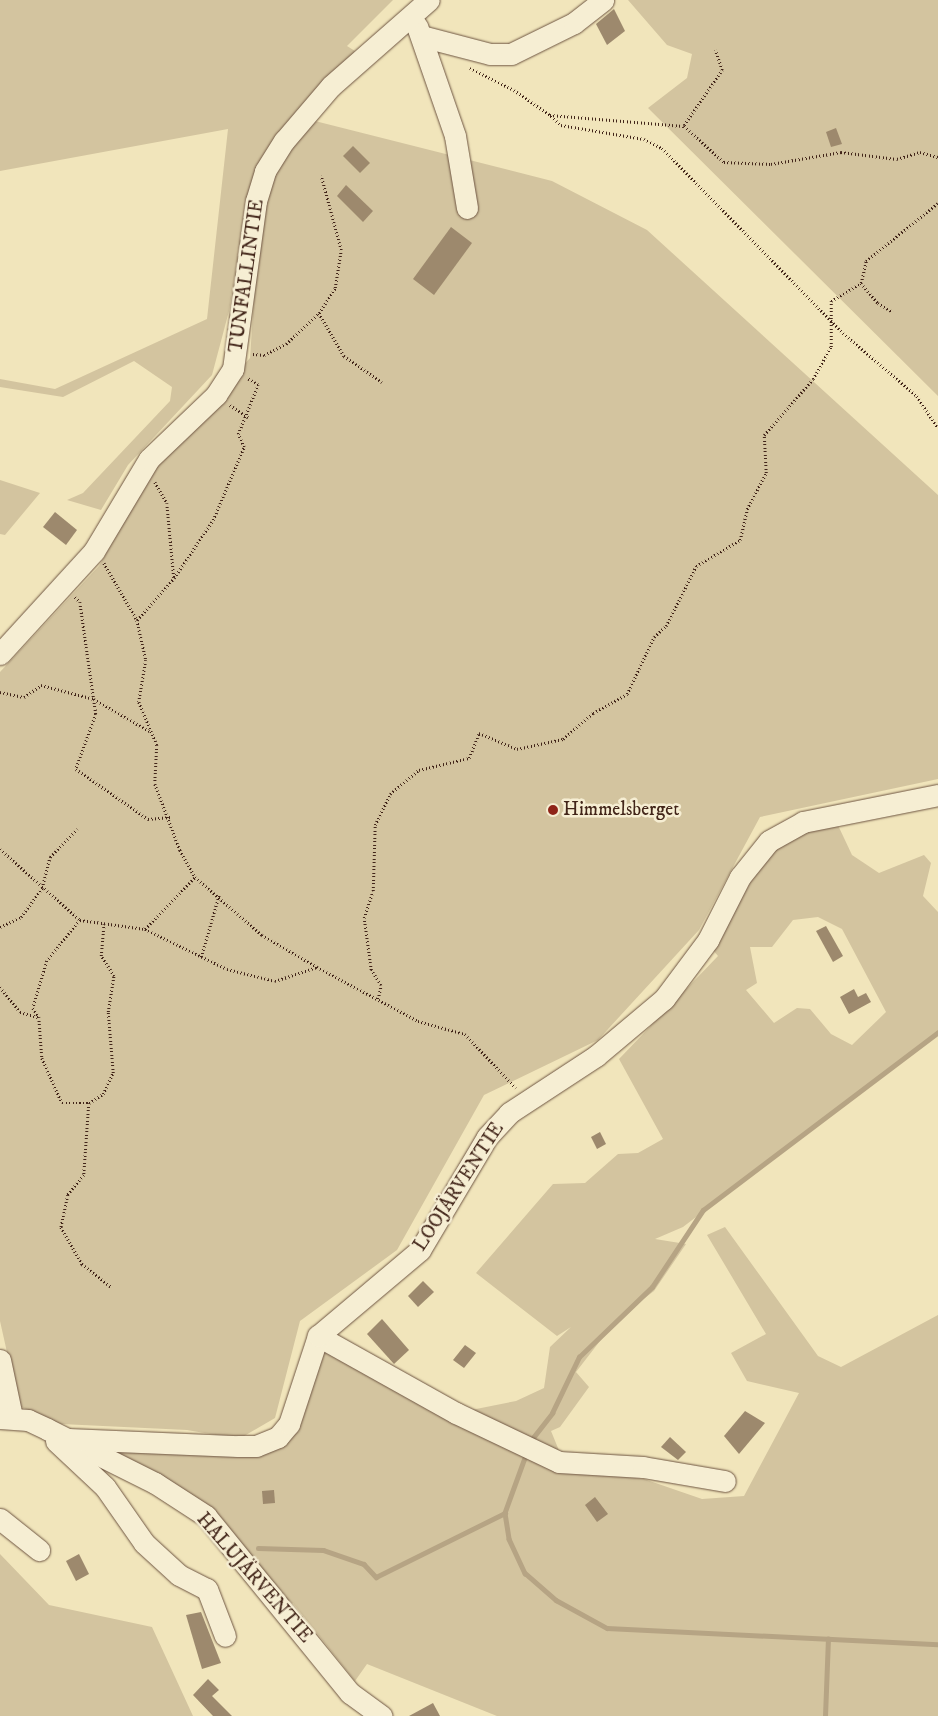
<!DOCTYPE html>
<meta charset="utf-8">
<style>
body{margin:0}
#map{position:relative;width:938px;height:1716px;overflow:hidden;background:#f1e5bb;font-family:"IM FELL DW Pica",serif}
div>[style]{position:absolute}
[style*='--x']{left:calc(var(--x)*1px);top:calc(var(--y)*1px);width:calc(var(--w)*1px);rotate:calc(var(--a)*1deg)}
.green>*{inset:0;background:#d3c49f}
.stream>*{height:4.5px;margin:-2.25px;padding:0 2.25px;transform-origin:2.25px;border-radius:2.25px;background:#b6a484}
.building>*{inset:0;background:#9d896d}
.path>*{height:2.5px;margin-top:-1.25px;transform-origin:0;background:repeating-linear-gradient(90deg,#422519 0 1px,transparent 0 3.5px)}
.roads{filter:drop-shadow(0 0 1px #6e5542) drop-shadow(0 0 1px #6e5542)}
.minor>*{height:21px;margin:-10.5px;padding:0 10.5px;transform-origin:10.5px;border-radius:10.5px;background:#f6eed3}
.dots>*{width:14px;height:14px;translate:-50% -50%;box-sizing:border-box;border:2px solid #f6eed3;border-radius:50%}
span{translate:-50% -50%;white-space:nowrap;text-align:center;line-height:1.15;-webkit-text-stroke:5px #f6eed3;paint-order:stroke}
.street-label{font-size:19px;color:#422519}
.poi-label{font-size:19px;color:#422519}
.left{translate:0 -50%;text-align:left}
</style>
<div id="map">
<div class="green">
<i style="clip-path:polygon(0 0,393px 0,347px 46px,355px 51px,247px 197px,229px 311px,212px 375px,128px 465px,101px 510px,67px 500px,83px 493px,170px 401px,172px 387px,134px 361px,63px 397px,0 387px,0 379px,55px 389px,207px 319px,228px 129px,0 171px)"></i>
<i style="clip-path:polygon(628px 0,938px 0,938px 396px,648px 108px,687px 78px,692px 54px,667px 45px)"></i>
<i style="clip-path:polygon(311px 120px,552px 181px,647px 230px,938px 495px,938px 779px,760px 817px,699px 930px,598px 1040px,484px 1095px,397px 1250px,300px 1321px,275px 1418px,239px 1439px,187px 1430px,61px 1424px,19px 1406px,0 1321px,0 672px,99px 566px,157px 463px,250px 358px,261px 193px,290px 145px)"></i>
<i style="clip-path:polygon(0 480px,40px 493px,5px 535px,0 534px)"></i>
<i style="clip-path:polygon(evenodd,836px 821px,852px 855px,879px 873px,924px 855px,931px 863px,923px 896px,938px 912px,938px 1032px,683px 1227px,655px 1239px,686px 1244px,654px 1291px,617px 1319px,576px 1372px,589px 1387px,560px 1427px,551px 1431px,567px 1470px,644px 1479px,702px 1499px,744px 1496px,799px 1393px,747px 1381px,731px 1353px,766px 1334px,707px 1235px,725px 1227px,818px 1356px,841px 1367px,938px 1315px,938px 1716px,497px 1716px,367px 1664px,355px 1681px,293px 1603px,282px 1608px,206px 1516px,68px 1439px,278px 1437px,318px 1336px,456px 1413px,516px 1401px,544px 1388px,550px 1347px,571px 1327px,557px 1336px,476px 1273px,553px 1184px,585px 1183px,618px 1154px,638px 1153px,663px 1139px,619px 1059px,718px 956px,712px 949px,771px 847px,787px 837px,836px 821px,818px 917px,842px 929px,886px 1012px,852px 1045px,831px 1034px,810px 1009px,797px 1008px,774px 1023px,746px 990px,757px 983px,750px 947px,772px 947px,793px 920px,818px 917px)"></i>
<i style="clip-path:polygon(0 1554px,49px 1605px,152px 1627px,193px 1716px,0 1716px)"></i>
</div>
<div class="stream">
<i style="--x:532;--y:1439;--w:33;--a:-52"></i>
<i style="--x:552;--y:1413;--w:62;--a:-64.3"></i>
<i style="--x:579;--y:1357;--w:101;--a:-43.8"></i>
<i style="--x:652;--y:1287;--w:92;--a:-56.5"></i>
<i style="--x:703;--y:1210;--w:295;--a:-37.1"></i>
<i style="--x:525;--y:1458;--w:59;--a:110"></i>
<i style="--x:505;--y:1513;--w:26;--a:81"></i>
<i style="--x:509;--y:1539;--w:38;--a:65"></i>
<i style="--x:525;--y:1573;--w:41;--a:41.1"></i>
<i style="--x:556;--y:1600;--w:58;--a:28.8"></i>
<i style="--x:607;--y:1628;--w:331;--a:2.8"></i>
<i style="--x:258;--y:1548;--w:65;--a:1.8"></i>
<i style="--x:323;--y:1550;--w:43;--a:18.9"></i>
<i style="--x:364;--y:1564;--w:18;--a:47"></i>
<i style="--x:376;--y:1577;--w:144;--a:-26.4"></i>
<i style="--x:825;--y:1716;--w:77;--a:-87.8"></i>
</div>
<div class="building">
<i style="clip-path:polygon(614px 9px,625px 31px,607px 45px,596px 24px)"></i>
<i style="clip-path:polygon(836px 128px,842px 144px,831px 147px,826px 132px)"></i>
<i style="clip-path:polygon(353px 146px,370px 163px,360px 173px,343px 156px)"></i>
<i style="clip-path:polygon(346px 185px,373px 211px,363px 222px,337px 196px)"></i>
<i style="clip-path:polygon(451px 227px,472px 243px,434px 295px,413px 279px)"></i>
<i style="clip-path:polygon(55px 512px,77px 530px,66px 545px,43px 527px)"></i>
<i style="clip-path:polygon(826px 926px,843px 956px,833px 962px,816px 931px)"></i>
<i style="clip-path:polygon(854px 989px,858px 997px,866px 993px,871px 1002px,849px 1014px,840px 997px)"></i>
<i style="clip-path:polygon(600px 1132px,606px 1144px,597px 1149px,591px 1137px)"></i>
<i style="clip-path:polygon(423px 1281px,434px 1292px,418px 1307px,408px 1296px)"></i>
<i style="clip-path:polygon(382px 1319px,409px 1350px,394px 1364px,367px 1334px)"></i>
<i style="clip-path:polygon(465px 1345px,476px 1353px,464px 1368px,453px 1360px)"></i>
<i style="clip-path:polygon(745px 1411px,765px 1423px,739px 1454px,724px 1436px)"></i>
<i style="clip-path:polygon(670px 1437px,686px 1452px,678px 1460px,661px 1447px)"></i>
<i style="clip-path:polygon(274px 1490px,275px 1503px,263px 1504px,262px 1491px)"></i>
<i style="clip-path:polygon(595px 1497px,608px 1514px,597px 1522px,585px 1505px)"></i>
<i style="clip-path:polygon(79px 1554px,89px 1574px,76px 1581px,66px 1561px)"></i>
<i style="clip-path:polygon(201px 1612px,221px 1663px,202px 1669px,186px 1615px)"></i>
<i style="clip-path:polygon(208px 1679px,219px 1690px,212px 1696px,232px 1716px,213px 1716px,193px 1695px)"></i>
<i style="clip-path:polygon(433px 1703px,440px 1716px,409px 1716px)"></i>
</div>
<div class="path">
<i style="--x:470;--y:68;--w:49;--a:26.6"></i>
<i style="--x:514;--y:90;--w:44;--a:34.8"></i>
<i style="--x:550;--y:115;--w:134;--a:4.7"></i>
<i style="--x:684;--y:126;--w:54;--a:42"></i>
<i style="--x:724;--y:162;--w:47;--a:2.4"></i>
<i style="--x:771;--y:164;--w:71;--a:-9.7"></i>
<i style="--x:841;--y:152;--w:56;--a:7.1"></i>
<i style="--x:897;--y:159;--w:24;--a:-17"></i>
<i style="--x:920;--y:152;--w:19;--a:16"></i>
<i style="--x:551;--y:116;--w:13;--a:42"></i>
<i style="--x:561;--y:125;--w:84;--a:9.6"></i>
<i style="--x:644;--y:139;--w:20;--a:27"></i>
<i style="--x:662;--y:148;--w:259;--a:45.6"></i>
<i style="--x:843;--y:333;--w:97;--a:40.4"></i>
<i style="--x:917;--y:396;--w:38;--a:57"></i>
<i style="--x:684;--y:125;--w:67;--a:-55.4"></i>
<i style="--x:722;--y:70;--w:21;--a:-109"></i>
<i style="--x:861;--y:283;--w:26;--a:50"></i>
<i style="--x:878;--y:303;--w:17;--a:31"></i>
<i style="--x:319;--y:313;--w:50;--a:59.8"></i>
<i style="--x:344;--y:356;--w:46;--a:34.4"></i>
<i style="--x:253;--y:354;--w:11;--a:5"></i>
<i style="--x:264;--y:355;--w:25;--a:-27"></i>
<i style="--x:286;--y:344;--w:45;--a:-43.2"></i>
<i style="--x:319;--y:313;--w:30;--a:-57"></i>
<i style="--x:335;--y:288;--w:38;--a:-81"></i>
<i style="--x:341;--y:250;--w:77;--a:-105.1"></i>
<i style="--x:230;--y:405;--w:22;--a:34"></i>
<i style="--x:155;--y:482;--w:24;--a:60"></i>
<i style="--x:167;--y:503;--w:75;--a:84.7"></i>
<i style="--x:104;--y:563;--w:66;--a:59.9"></i>
<i style="--x:137;--y:620;--w:41;--a:77.3"></i>
<i style="--x:146;--y:660;--w:43;--a:99.5"></i>
<i style="--x:139;--y:702;--w:47;--a:67.3"></i>
<i style="--x:157;--y:745;--w:39;--a:93"></i>
<i style="--x:155;--y:784;--w:71;--a:69.3"></i>
<i style="--x:180;--y:850;--w:31;--a:61"></i>
<i style="--x:195;--y:877;--w:89;--a:40.9"></i>
<i style="--x:262;--y:935;--w:64;--a:30.2"></i>
<i style="--x:317;--y:967;--w:115;--a:28.1"></i>
<i style="--x:418;--y:1021;--w:49;--a:15.5"></i>
<i style="--x:465;--y:1034;--w:74;--a:46.6"></i>
<i style="--x:75;--y:597;--w:7;--a:45"></i>
<i style="--x:80;--y:602;--w:113;--a:81.9"></i>
<i style="--x:96;--y:714;--w:59;--a:110"></i>
<i style="--x:76;--y:769;--w:88;--a:34.8"></i>
<i style="--x:148;--y:819;--w:23;--a:-5"></i>
<i style="--x:137;--y:620;--w:56;--a:-48.6"></i>
<i style="--x:174;--y:578;--w:70;--a:-56.1"></i>
<i style="--x:213;--y:520;--w:79;--a:-67"></i>
<i style="--x:244;--y:447;--w:14;--a:-115"></i>
<i style="--x:238;--y:434;--w:53;--a:-67.8"></i>
<i style="--x:258;--y:385;--w:13;--a:-148"></i>
<i style="--x:0;--y:692;--w:25;--a:12"></i>
<i style="--x:24;--y:697;--w:21;--a:-35"></i>
<i style="--x:41;--y:685;--w:55;--a:14.8"></i>
<i style="--x:94;--y:699;--w:64;--a:30.2"></i>
<i style="--x:0;--y:849;--w:107;--a:41.6"></i>
<i style="--x:80;--y:920;--w:66;--a:7.9"></i>
<i style="--x:145;--y:929;--w:91;--a:26"></i>
<i style="--x:227;--y:969;--w:49;--a:14"></i>
<i style="--x:275;--y:981;--w:44;--a:-18.4"></i>
<i style="--x:80;--y:920;--w:53;--a:128.8"></i>
<i style="--x:47;--y:961;--w:49;--a:106.6"></i>
<i style="--x:33;--y:1008;--w:11;--a:56"></i>
<i style="--x:39;--y:1017;--w:41;--a:85.8"></i>
<i style="--x:42;--y:1058;--w:49;--a:66"></i>
<i style="--x:62;--y:1103;--w:27;--a:0"></i>
<i style="--x:89;--y:1103;--w:17;--a:-33"></i>
<i style="--x:103;--y:1094;--w:23;--a:-65"></i>
<i style="--x:113;--y:1073;--w:61;--a:-94.7"></i>
<i style="--x:108;--y:1012;--w:36;--a:-81"></i>
<i style="--x:114;--y:976;--w:24;--a:-123"></i>
<i style="--x:101;--y:956;--w:32;--a:-85"></i>
<i style="--x:0;--y:927;--w:23;--a:-25"></i>
<i style="--x:21;--y:917;--w:36;--a:-54"></i>
<i style="--x:42;--y:888;--w:32;--a:-76"></i>
<i style="--x:50;--y:857;--w:39;--a:-46"></i>
<i style="--x:145;--y:929;--w:72;--a:-46.1"></i>
<i style="--x:201;--y:957;--w:65;--a:-73.8"></i>
<i style="--x:0;--y:987;--w:32;--a:51"></i>
<i style="--x:20;--y:1012;--w:19;--a:16"></i>
<i style="--x:378;--y:999;--w:14;--a:-78"></i>
<i style="--x:381;--y:985;--w:18;--a:-124"></i>
<i style="--x:371;--y:970;--w:52;--a:-97.7"></i>
<i style="--x:364;--y:918;--w:28;--a:-72"></i>
<i style="--x:373;--y:891;--w:66;--a:-88.3"></i>
<i style="--x:375;--y:825;--w:34;--a:-64"></i>
<i style="--x:390;--y:794;--w:38;--a:-40"></i>
<i style="--x:419;--y:770;--w:51;--a:-13.5"></i>
<i style="--x:469;--y:758;--w:27;--a:-68"></i>
<i style="--x:479;--y:733;--w:41;--a:22.8"></i>
<i style="--x:517;--y:749;--w:47;--a:-12.3"></i>
<i style="--x:563;--y:739;--w:40;--a:-41"></i>
<i style="--x:593;--y:713;--w:39;--a:-29"></i>
<i style="--x:627;--y:694;--w:63;--a:-64.7"></i>
<i style="--x:654;--y:637;--w:16;--a:-43"></i>
<i style="--x:666;--y:626;--w:67;--a:-63.4"></i>
<i style="--x:696;--y:566;--w:51;--a:-30.6"></i>
<i style="--x:740;--y:540;--w:32;--a:-77"></i>
<i style="--x:747;--y:509;--w:41;--a:-62.2"></i>
<i style="--x:766;--y:473;--w:38;--a:-93"></i>
<i style="--x:764;--y:435;--w:74;--a:-48.8"></i>
<i style="--x:813;--y:379;--w:37;--a:-61"></i>
<i style="--x:831;--y:347;--w:46;--a:-90"></i>
<i style="--x:831;--y:301;--w:35;--a:-31"></i>
<i style="--x:861;--y:283;--w:23;--a:-77"></i>
<i style="--x:866;--y:261;--w:92;--a:-38.9"></i>
<i style="--x:89;--y:1103;--w:72;--a:94"></i>
<i style="--x:84;--y:1175;--w:26;--a:129"></i>
<i style="--x:68;--y:1195;--w:33;--a:102"></i>
<i style="--x:61;--y:1227;--w:43;--a:60.4"></i>
<i style="--x:82;--y:1264;--w:37;--a:38"></i>
</div>
<div class="roads">
<div class="minor">
<i style="--x:417;--y:26;--w:116;--a:70.9"></i>
<i style="--x:455;--y:136;--w:73;--a:80.5"></i>
<i style="--x:421;--y:36;--w:71;--a:14.6"></i>
<i style="--x:490;--y:54;--w:21;--a:0"></i>
<i style="--x:511;--y:54;--w:70;--a:-26.2"></i>
<i style="--x:574;--y:23;--w:37;--a:-38"></i>
<i style="--x:0;--y:654;--w:139;--a:-47.6"></i>
<i style="--x:94;--y:551;--w:107;--a:-59.1"></i>
<i style="--x:149;--y:459;--w:93;--a:-43.7"></i>
<i style="--x:216;--y:395;--w:31;--a:-57"></i>
<i style="--x:233;--y:369;--w:170;--a:-82.2"></i>
<i style="--x:256;--y:201;--w:31;--a:-73"></i>
<i style="--x:265;--y:171;--w:36;--a:-58"></i>
<i style="--x:284;--y:141;--w:72;--a:-49.5"></i>
<i style="--x:331;--y:86;--w:130;--a:-41.3"></i>
<i style="--x:318;--y:1336;--w:158;--a:29.2"></i>
<i style="--x:456;--y:1413;--w:114;--a:25.4"></i>
<i style="--x:559;--y:1462;--w:84;--a:3.4"></i>
<i style="--x:643;--y:1467;--w:83;--a:9.7"></i>
<i style="--x:0;--y:1360;--w:58;--a:78.1"></i>
<i style="--x:0;--y:1418;--w:28;--a:4"></i>
<i style="--x:28;--y:1420;--w:21;--a:25"></i>
<i style="--x:47;--y:1429;--w:121;--a:26.6"></i>
<i style="--x:155;--y:1483;--w:61;--a:32.9"></i>
<i style="--x:206;--y:1516;--w:228;--a:50.9"></i>
<i style="--x:350;--y:1693;--w:39;--a:36"></i>
<i style="--x:68;--y:1439;--w:170;--a:2.4"></i>
<i style="--x:238;--y:1446;--w:18;--a:0"></i>
<i style="--x:256;--y:1446;--w:24;--a:-22"></i>
<i style="--x:278;--y:1437;--w:17;--a:-50"></i>
<i style="--x:289;--y:1424;--w:93;--a:-71.8"></i>
<i style="--x:318;--y:1336;--w:133;--a:-40.1"></i>
<i style="--x:420;--y:1250;--w:131;--a:-59.3"></i>
<i style="--x:487;--y:1137;--w:33;--a:-47"></i>
<i style="--x:509;--y:1113;--w:104;--a:-33.2"></i>
<i style="--x:596;--y:1056;--w:89;--a:-40"></i>
<i style="--x:664;--y:999;--w:74;--a:-53.3"></i>
<i style="--x:708;--y:940;--w:71;--a:-63.1"></i>
<i style="--x:740;--y:877;--w:46;--a:-51.1"></i>
<i style="--x:769;--y:841;--w:39;--a:-29"></i>
<i style="--x:803;--y:822;--w:138;--a:-11.3"></i>
<i style="--x:56;--y:1441;--w:67;--a:43.2"></i>
<i style="--x:105;--y:1487;--w:68;--a:55.1"></i>
<i style="--x:144;--y:1543;--w:47;--a:42.4"></i>
<i style="--x:179;--y:1575;--w:31;--a:27"></i>
<i style="--x:207;--y:1589;--w:50;--a:69"></i>
<i style="--x:0;--y:1519;--w:50;--a:38.5"></i>
</div>
</div>
<div class="dots">
<i style="left:553px;top:810px;background:#8f2418"></i>
</div>
<div class="street-label">
<span style="left:247px;top:276px;rotate:-82deg">TUNFALLINTIE</span>
<span style="left:459px;top:1187px;rotate:-57deg">LOOJÄRVENTIE</span>
<span style="left:254px;top:1578px;rotate:49deg">HALUJÄRVENTIE</span>
</div>
<div class="poi-label">
<span class="left" style="left:563px;top:810px">Himmelsberget</span>
</div>
</div>
